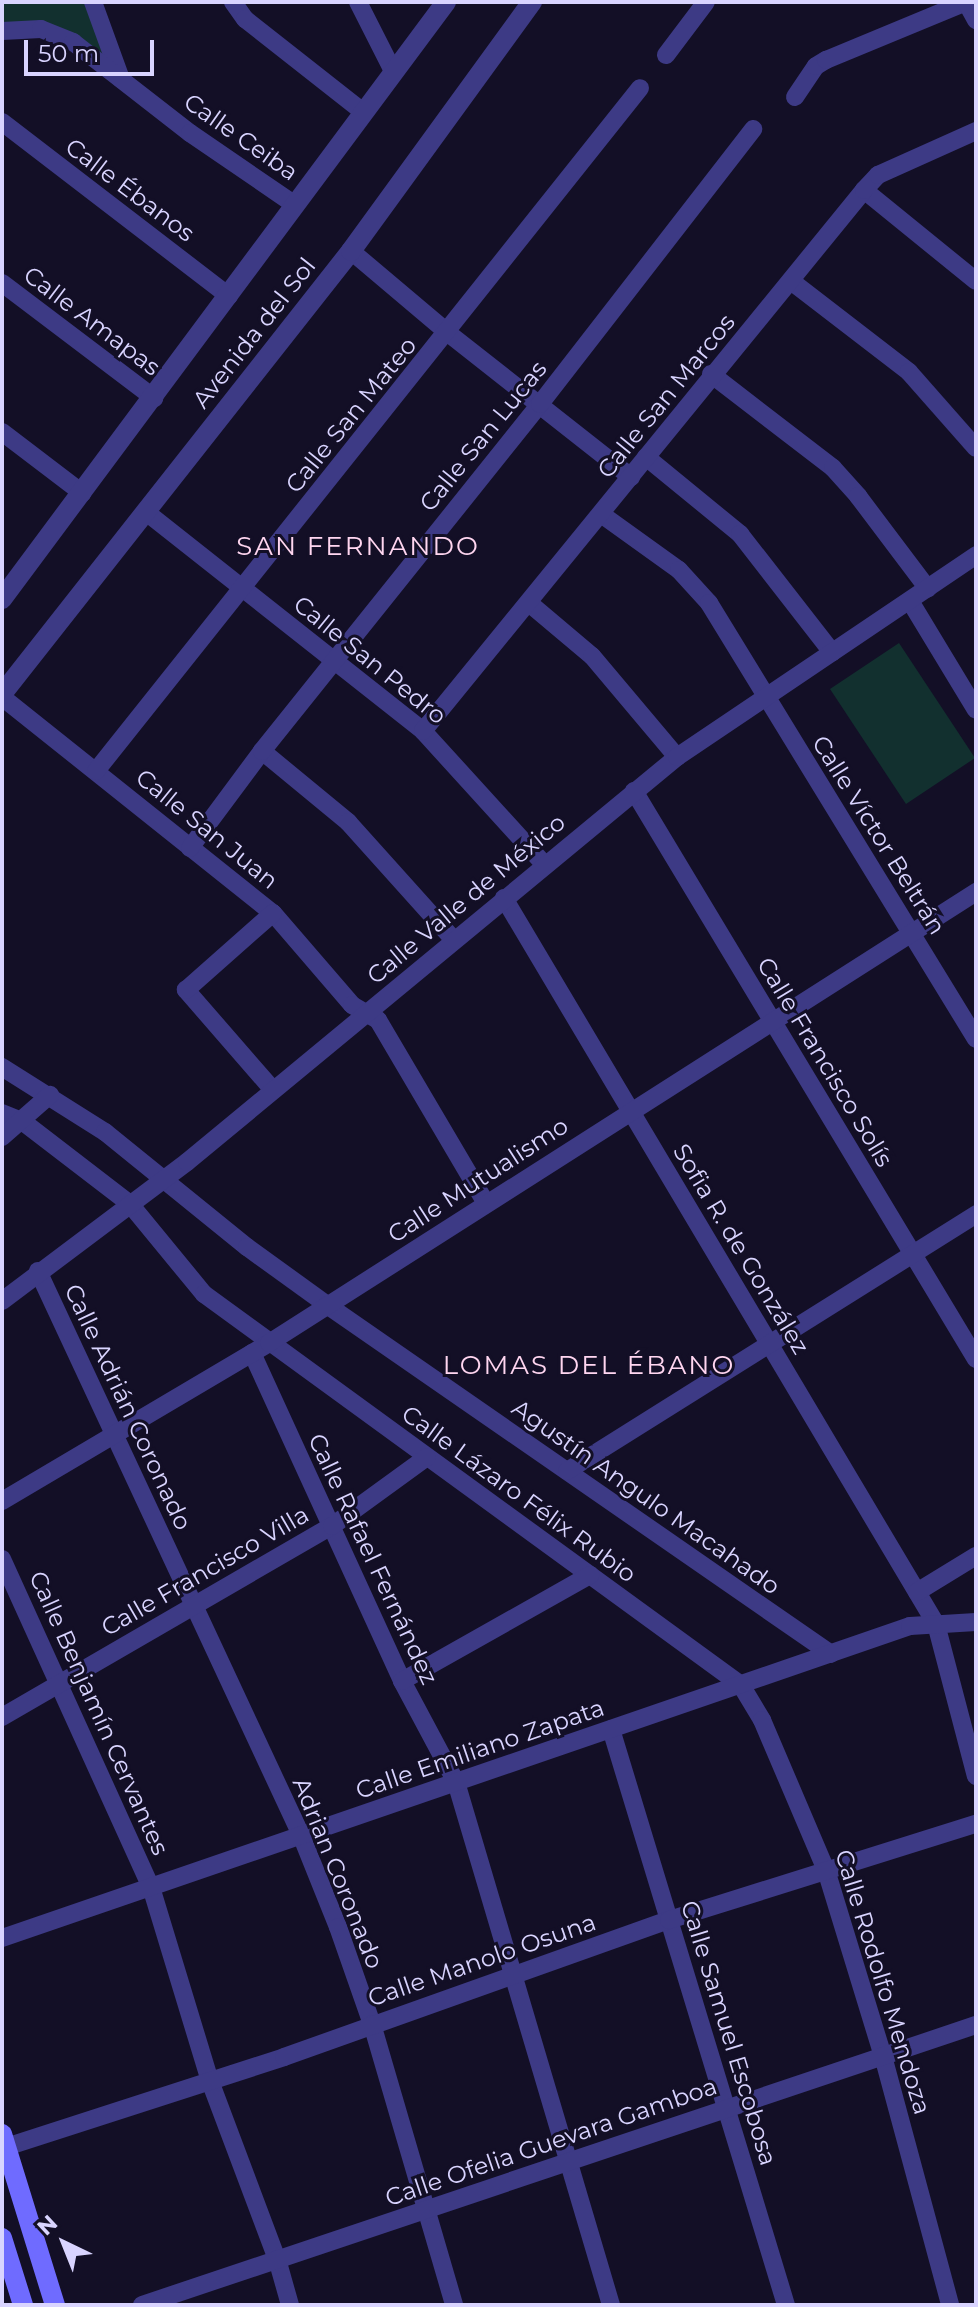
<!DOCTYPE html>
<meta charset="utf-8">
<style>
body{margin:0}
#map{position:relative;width:978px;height:2307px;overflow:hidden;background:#130f26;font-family:Montserrat,sans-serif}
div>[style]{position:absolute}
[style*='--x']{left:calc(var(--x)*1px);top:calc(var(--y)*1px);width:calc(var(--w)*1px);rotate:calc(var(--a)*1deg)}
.green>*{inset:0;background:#12302f}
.minor>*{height:18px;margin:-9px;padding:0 9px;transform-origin:9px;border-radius:9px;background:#3d3a85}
.tertiary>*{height:20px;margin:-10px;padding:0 10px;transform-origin:10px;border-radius:10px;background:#3d3a85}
.secondary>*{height:20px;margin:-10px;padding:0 10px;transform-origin:10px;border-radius:10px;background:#6f6bff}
span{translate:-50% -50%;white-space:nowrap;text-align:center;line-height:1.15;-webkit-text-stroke:6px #130f26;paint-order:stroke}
.street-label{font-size:24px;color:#d9d4ff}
.neighbourhood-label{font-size:26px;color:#ffd6f0;letter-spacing:2px}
.frame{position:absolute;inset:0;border:4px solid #d9d4ff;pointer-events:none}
.north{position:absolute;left:24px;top:2203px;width:80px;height:80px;-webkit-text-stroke:6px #130f26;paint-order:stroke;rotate:317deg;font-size:22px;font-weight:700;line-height:32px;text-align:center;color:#d9d4ff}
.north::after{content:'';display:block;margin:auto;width:28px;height:36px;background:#d9d4ff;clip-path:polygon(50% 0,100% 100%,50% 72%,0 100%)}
.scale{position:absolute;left:24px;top:40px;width:130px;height:36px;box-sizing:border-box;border:4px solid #d9d4ff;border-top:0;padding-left:10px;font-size:24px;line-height:28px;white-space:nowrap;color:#d9d4ff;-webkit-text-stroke:6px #130f26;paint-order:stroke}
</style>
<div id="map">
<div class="green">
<i style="clip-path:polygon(2px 2px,93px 2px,121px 79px,73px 42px,2px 31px)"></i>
<i style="clip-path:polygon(899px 643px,975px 758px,906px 804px,830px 689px)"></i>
</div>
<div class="minor">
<i style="--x:93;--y:2;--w:82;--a:70"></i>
<i style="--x:233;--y:2;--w:21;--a:55"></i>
<i style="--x:245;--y:19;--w:150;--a:38.2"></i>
<i style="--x:358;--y:2;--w:77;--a:63.1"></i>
<i style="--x:2;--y:31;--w:39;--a:-3"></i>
<i style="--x:41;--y:29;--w:35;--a:22"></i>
<i style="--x:73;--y:42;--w:148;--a:37.9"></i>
<i style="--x:190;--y:133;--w:127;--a:34.4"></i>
<i style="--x:666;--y:55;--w:66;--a:-53"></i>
<i style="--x:795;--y:97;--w:37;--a:-56"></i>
<i style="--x:816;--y:66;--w:12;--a:-31"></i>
<i style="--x:826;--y:60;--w:152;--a:-22.5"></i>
<i style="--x:966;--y:2;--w:21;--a:61"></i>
<i style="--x:2;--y:122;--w:286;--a:37.5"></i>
<i style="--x:864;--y:190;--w:144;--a:39.1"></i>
<i style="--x:351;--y:251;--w:127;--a:40.2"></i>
<i style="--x:448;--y:333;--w:233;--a:38.2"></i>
<i style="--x:791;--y:281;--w:149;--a:37.6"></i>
<i style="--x:909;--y:372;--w:101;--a:48.6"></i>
<i style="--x:2;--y:283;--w:191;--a:37.1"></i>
<i style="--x:711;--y:374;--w:154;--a:37.6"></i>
<i style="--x:833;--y:468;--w:38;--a:48"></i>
<i style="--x:858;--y:496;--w:116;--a:53"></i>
<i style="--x:2;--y:432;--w:101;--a:37.3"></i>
<i style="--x:646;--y:457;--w:122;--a:39.3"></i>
<i style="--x:740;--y:534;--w:150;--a:52.1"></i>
<i style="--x:146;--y:512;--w:353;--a:38.3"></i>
<i style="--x:423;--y:731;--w:181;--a:47.7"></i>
<i style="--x:601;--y:514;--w:96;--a:35.7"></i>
<i style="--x:679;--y:570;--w:45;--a:47.7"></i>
<i style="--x:709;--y:603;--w:511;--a:58.52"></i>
<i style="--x:910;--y:601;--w:127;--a:58.8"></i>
<i style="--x:529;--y:603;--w:82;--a:40.1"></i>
<i style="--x:592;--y:656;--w:132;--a:49.9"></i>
<i style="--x:2;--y:697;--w:347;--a:38.6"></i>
<i style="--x:273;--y:913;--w:121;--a:49.3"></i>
<i style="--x:352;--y:1005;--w:30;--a:30"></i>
<i style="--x:378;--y:1020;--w:212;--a:59.5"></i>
<i style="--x:423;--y:731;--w:698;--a:-50.81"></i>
<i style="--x:864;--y:190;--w:21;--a:-47"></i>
<i style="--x:878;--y:175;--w:107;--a:-24.2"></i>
<i style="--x:262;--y:751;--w:112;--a:39.5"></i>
<i style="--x:348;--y:822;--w:159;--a:48.1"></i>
<i style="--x:96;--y:771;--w:873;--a:-51.46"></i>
<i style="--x:634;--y:791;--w:663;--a:58.95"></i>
<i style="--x:190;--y:848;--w:121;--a:-53.4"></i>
<i style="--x:262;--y:751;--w:445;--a:-51.3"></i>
<i style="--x:540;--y:404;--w:348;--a:-52.2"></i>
<i style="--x:504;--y:898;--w:845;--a:59.25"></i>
<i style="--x:936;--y:1624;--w:157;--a:75.3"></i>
<i style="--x:2;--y:1067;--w:122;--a:32.3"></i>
<i style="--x:105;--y:1132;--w:183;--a:39"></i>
<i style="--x:247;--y:1247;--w:99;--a:35.9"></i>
<i style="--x:327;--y:1305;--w:613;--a:34.7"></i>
<i style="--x:273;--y:1090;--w:133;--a:-131"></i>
<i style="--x:186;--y:990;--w:116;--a:-41.5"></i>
<i style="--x:2;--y:1113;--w:22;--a:22"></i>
<i style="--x:22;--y:1121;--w:136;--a:37.5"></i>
<i style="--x:130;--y:1204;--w:117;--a:50.6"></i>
<i style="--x:204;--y:1294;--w:664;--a:36.06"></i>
<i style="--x:741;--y:1685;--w:41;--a:59"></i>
<i style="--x:762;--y:1720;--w:163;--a:66.9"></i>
<i style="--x:826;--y:1870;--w:195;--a:73"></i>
<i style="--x:883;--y:2056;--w:258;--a:74.9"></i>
<i style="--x:2;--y:1137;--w:64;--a:-41.2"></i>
<i style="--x:38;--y:1271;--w:622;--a:65"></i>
<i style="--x:301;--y:1835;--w:99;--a:68.1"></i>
<i style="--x:338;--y:1927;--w:103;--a:70.7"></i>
<i style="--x:372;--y:2024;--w:293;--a:73.7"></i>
<i style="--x:2;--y:1301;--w:231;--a:-36.9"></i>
<i style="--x:187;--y:1162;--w:636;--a:-39.57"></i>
<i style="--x:677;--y:757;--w:361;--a:-34"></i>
<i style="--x:252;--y:1353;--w:361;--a:65.4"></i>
<i style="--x:402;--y:1681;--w:115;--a:61.9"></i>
<i style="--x:456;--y:1782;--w:545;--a:73.49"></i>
<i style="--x:567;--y:1471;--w:483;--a:-32.1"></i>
<i style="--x:2;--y:1501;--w:310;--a:-30.6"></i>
<i style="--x:269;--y:1343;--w:839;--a:-32.53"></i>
<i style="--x:2;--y:1559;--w:360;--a:65.6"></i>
<i style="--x:151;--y:1887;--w:203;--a:73.1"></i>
<i style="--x:210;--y:2081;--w:190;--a:69.4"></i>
<i style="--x:277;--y:2259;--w:48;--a:74.2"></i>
<i style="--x:917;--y:1592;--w:69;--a:-31.4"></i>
<i style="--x:402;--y:1681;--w:216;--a:-29.4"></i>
<i style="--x:2;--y:1717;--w:381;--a:-30.1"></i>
<i style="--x:332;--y:1526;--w:117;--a:-36"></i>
<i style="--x:611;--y:1729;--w:602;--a:73.1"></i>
<i style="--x:2;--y:1938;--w:960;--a:-18.96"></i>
<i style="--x:910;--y:1626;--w:66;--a:-3.5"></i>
<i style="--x:6;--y:2147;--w:292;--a:-17.9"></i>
<i style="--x:284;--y:2057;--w:409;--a:-19.6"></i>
<i style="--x:669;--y:1920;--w:322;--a:-17.4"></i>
<i style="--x:142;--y:2305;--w:880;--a:-18.56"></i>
</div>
<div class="tertiary">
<i style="--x:2;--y:599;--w:744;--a:-53.36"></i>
<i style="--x:2;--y:694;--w:564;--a:-51.77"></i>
<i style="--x:351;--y:251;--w:308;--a:-54"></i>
</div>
<div class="secondary">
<i style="--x:2;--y:2134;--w:179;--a:72.8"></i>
<i style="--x:2;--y:2238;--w:70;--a:72.6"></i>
</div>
<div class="street-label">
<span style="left:241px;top:137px;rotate:35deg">Calle Ceiba</span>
<span style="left:130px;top:190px;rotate:37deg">Calle Ébanos</span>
<span style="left:92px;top:321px;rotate:37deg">Calle Amapas</span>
<span style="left:254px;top:333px;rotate:-52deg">Avenida del Sol</span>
<span style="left:666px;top:396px;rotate:-51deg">Calle San Marcos</span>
<span style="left:351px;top:415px;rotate:-51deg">Calle San Mateo</span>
<span style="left:483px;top:436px;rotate:-51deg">Calle San Lucas</span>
<span style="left:370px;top:660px;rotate:39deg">Calle San Pedro</span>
<span style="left:207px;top:829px;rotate:39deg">Calle San Juan</span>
<span style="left:879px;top:835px;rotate:58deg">Calle Víctor Beltrán</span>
<span style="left:466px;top:899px;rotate:-40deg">Calle Valle de México</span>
<span style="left:825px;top:1062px;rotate:59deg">Calle Francisco Solís</span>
<span style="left:478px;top:1180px;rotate:-33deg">Calle Mutualismo</span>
<span style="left:741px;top:1249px;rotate:59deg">Sofia R. de González</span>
<span style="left:128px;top:1407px;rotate:65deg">Calle Adrián Coronado</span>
<span style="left:519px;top:1494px;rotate:36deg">Calle Lázaro Félix Rubio</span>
<span style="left:646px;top:1497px;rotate:35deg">Agustín Angulo Macahado</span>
<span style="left:373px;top:1559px;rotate:65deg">Calle Rafael Fernández</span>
<span style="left:205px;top:1571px;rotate:-30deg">Calle Francisco Villa</span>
<span style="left:99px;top:1713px;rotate:66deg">Calle Benjamín Cervantes</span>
<span style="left:480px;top:1749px;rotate:-19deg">Calle Emiliano Zapata</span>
<span style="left:338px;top:1873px;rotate:68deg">Adrian Coronado</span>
<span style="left:482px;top:1960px;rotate:-19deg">Calle Manolo Osuna</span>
<span style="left:883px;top:1982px;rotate:73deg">Calle Rodolfo Mendoza</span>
<span style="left:729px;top:2033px;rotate:73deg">Calle Samuel Escobosa</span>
<span style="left:551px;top:2142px;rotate:-19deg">Calle Ofelia Guevara Gamboa</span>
</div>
<div class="neighbourhood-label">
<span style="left:358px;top:547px">SAN FERNANDO</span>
<span style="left:589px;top:1366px">LOMAS DEL ÉBANO</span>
</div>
<div class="frame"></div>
<div class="north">N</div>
<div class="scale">50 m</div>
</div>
